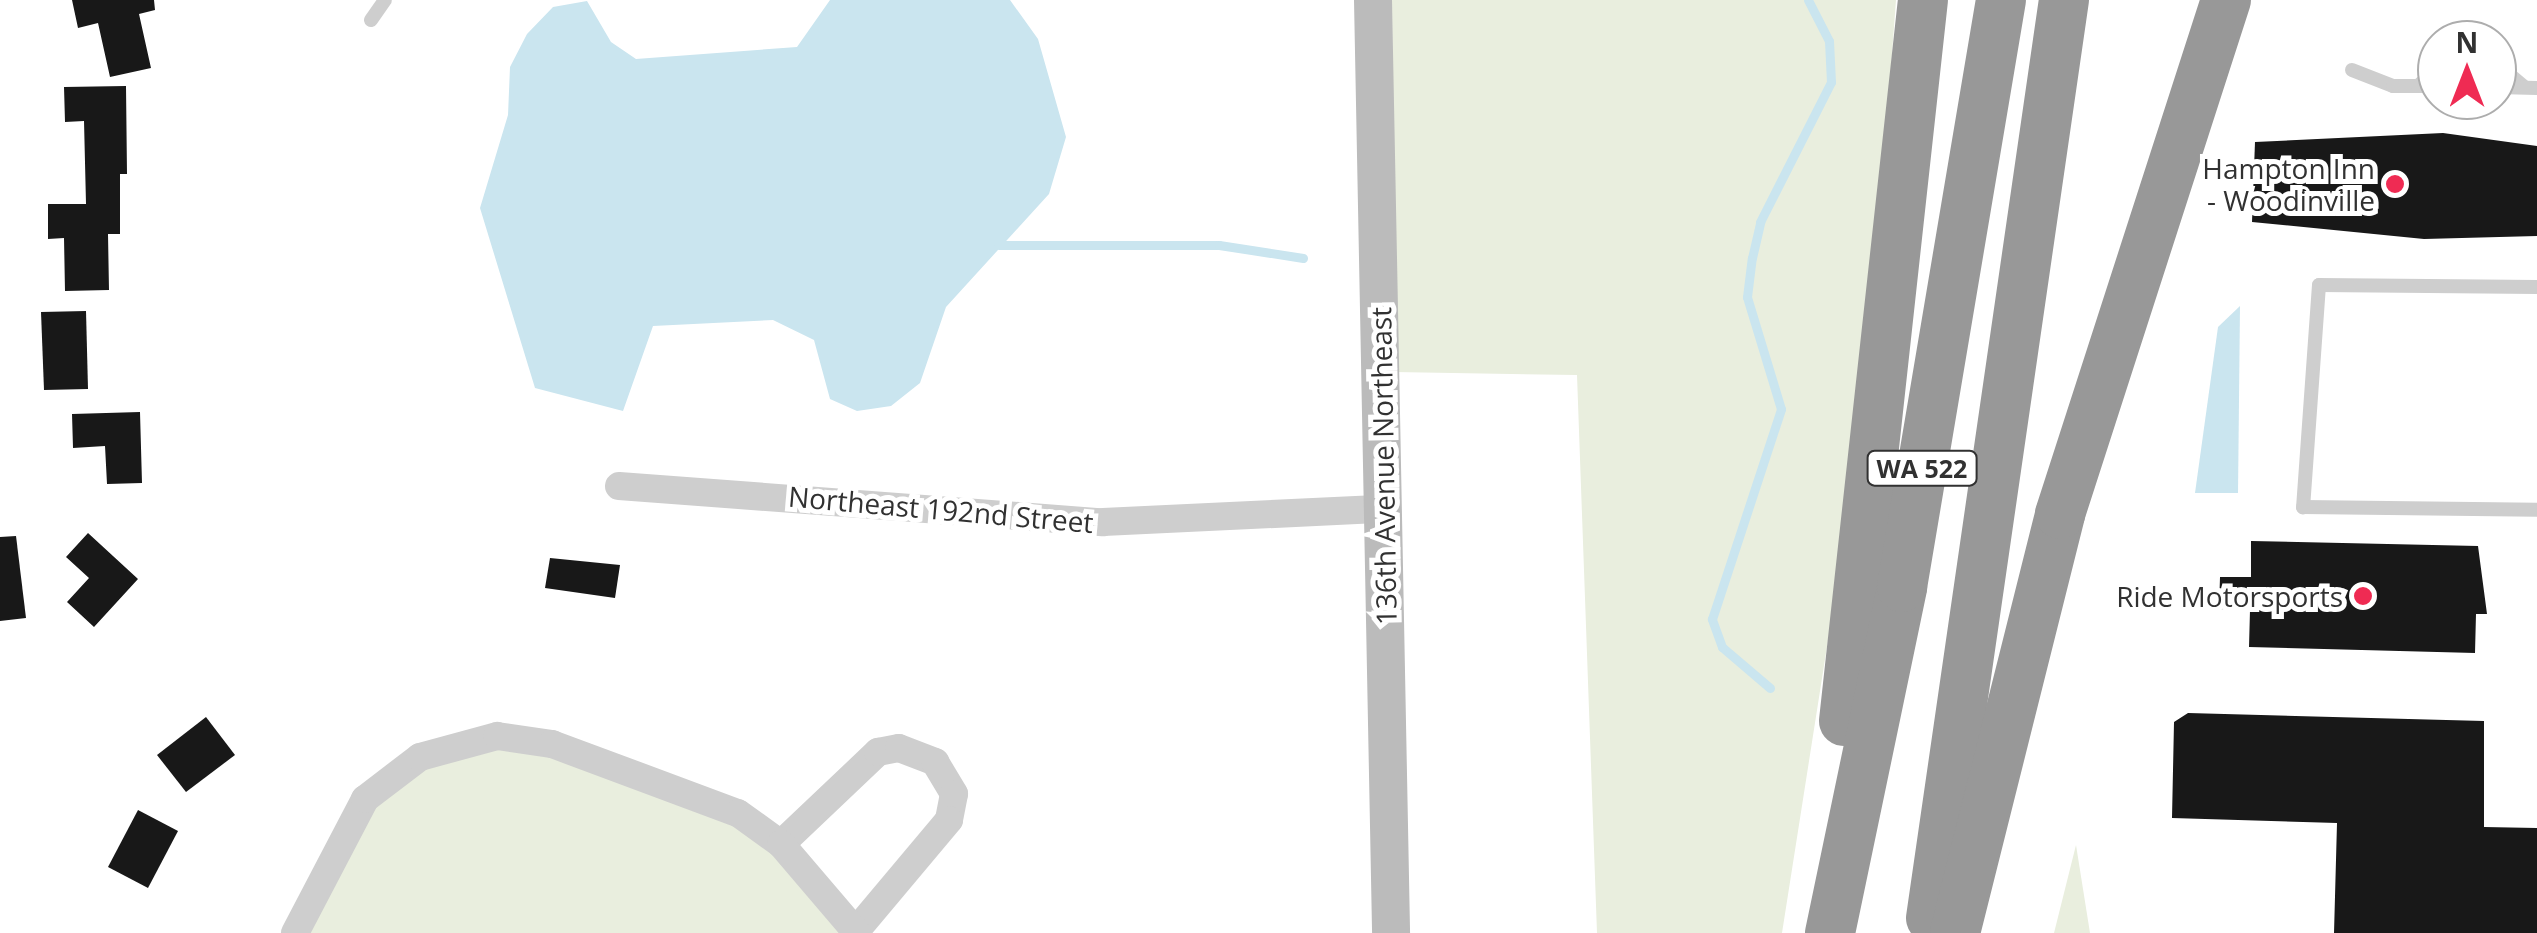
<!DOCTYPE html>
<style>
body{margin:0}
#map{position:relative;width:2537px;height:933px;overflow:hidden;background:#fff;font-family:"Open Sans",sans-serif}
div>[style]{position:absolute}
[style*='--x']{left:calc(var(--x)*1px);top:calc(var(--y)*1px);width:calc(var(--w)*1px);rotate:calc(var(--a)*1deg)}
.green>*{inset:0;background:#e9eede}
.water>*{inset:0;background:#cae5ef}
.stream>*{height:9px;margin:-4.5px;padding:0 4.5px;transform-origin:4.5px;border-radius:4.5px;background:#cae5ef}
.building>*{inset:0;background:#181818}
.lane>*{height:14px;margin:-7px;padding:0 7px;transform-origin:7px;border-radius:7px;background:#cecece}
.street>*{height:28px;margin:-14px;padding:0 14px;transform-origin:14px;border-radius:14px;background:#cecece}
.secondary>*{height:38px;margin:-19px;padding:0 19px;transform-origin:19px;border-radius:19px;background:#bbb}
.highway>*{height:50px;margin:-25px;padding:0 25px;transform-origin:25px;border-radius:25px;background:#989898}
.dots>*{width:28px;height:28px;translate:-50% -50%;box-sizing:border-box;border:5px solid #fff;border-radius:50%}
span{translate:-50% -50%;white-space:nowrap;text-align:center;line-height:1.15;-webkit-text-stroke:10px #fff;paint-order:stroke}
.shield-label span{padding:2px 8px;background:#fff;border:2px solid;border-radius:8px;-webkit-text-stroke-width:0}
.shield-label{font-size:25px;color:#313131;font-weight:700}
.poi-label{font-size:28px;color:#313131}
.right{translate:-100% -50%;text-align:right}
.street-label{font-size:28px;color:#313131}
.north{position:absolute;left:2417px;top:20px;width:100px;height:100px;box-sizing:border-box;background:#fff;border:2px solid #adadad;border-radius:50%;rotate:0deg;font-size:28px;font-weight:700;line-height:40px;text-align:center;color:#313131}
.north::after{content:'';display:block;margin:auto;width:35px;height:45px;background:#ef2b53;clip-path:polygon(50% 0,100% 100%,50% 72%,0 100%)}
</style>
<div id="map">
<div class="green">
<i style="clip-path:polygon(1392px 0,1896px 0,1867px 392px,1782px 933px,1597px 933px,1577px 375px,1394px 372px)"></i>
<i style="clip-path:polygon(497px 736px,738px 813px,857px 933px,295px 933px,329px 855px,420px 757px)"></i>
<i style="clip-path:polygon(2076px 845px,2090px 933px,2054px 933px)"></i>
</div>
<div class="water">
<i style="clip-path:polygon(830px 0,1010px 0,1038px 39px,1066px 137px,1049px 194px,946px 307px,920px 383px,891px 406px,857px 411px,830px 399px,814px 340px,773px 320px,653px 326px,623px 411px,535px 388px,480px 208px,508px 115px,510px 67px,527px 34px,553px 7px,587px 1px,611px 42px,636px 59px,797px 47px)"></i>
<i style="clip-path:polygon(2240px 306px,2238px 493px,2195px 493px,2218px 327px)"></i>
</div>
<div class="stream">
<i style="--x:999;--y:245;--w:220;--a:0"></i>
<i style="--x:1219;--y:245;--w:85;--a:8.8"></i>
<i style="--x:1770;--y:688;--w:63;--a:-139.5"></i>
<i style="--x:1722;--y:647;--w:30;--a:-110"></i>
<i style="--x:1712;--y:619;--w:221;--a:-71.8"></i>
<i style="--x:1781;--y:409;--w:117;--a:-106.9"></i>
<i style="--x:1747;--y:297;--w:39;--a:-83"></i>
<i style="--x:1752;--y:258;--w:37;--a:-77"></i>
<i style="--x:1760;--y:222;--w:157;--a:-63.1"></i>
<i style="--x:1831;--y:82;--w:41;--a:-92.8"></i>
<i style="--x:1829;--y:41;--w:46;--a:-117.1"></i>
</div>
<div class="building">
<i style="clip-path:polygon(72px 0,154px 0,155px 10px,139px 14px,151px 68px,110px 77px,98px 23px,78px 28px)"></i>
<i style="clip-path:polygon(126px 86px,127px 174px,120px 174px,120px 234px,108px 234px,109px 290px,65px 291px,64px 238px,48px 239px,48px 204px,86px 204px,84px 121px,65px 122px,64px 87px)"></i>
<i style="clip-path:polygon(2443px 133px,2537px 146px,2537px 236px,2424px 239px,2252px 222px,2255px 142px)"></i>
<i style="clip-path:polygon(86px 311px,88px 389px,44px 390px,41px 312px)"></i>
<i style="clip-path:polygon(140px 412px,142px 483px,107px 484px,105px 446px,73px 448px,72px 414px)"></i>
<i style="clip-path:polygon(88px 533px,138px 579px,94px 627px,67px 602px,89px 578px,66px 557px)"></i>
<i style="clip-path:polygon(16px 536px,26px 618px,0 621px,0 537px)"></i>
<i style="clip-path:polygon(2251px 541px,2478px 546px,2487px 614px,2476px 614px,2475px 653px,2249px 647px,2250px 610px,2219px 609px,2220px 577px,2251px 577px)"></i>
<i style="clip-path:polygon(550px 558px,620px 565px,615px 598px,545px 588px)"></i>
<i style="clip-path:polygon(2188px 713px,2484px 721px,2484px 827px,2537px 828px,2537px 933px,2334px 933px,2337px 823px,2172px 818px,2174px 722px)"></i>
<i style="clip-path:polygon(206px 717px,235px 755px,186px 792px,157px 755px)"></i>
<i style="clip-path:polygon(138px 810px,178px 831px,148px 888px,108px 867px)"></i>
</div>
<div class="lane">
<i style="--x:371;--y:20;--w:24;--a:-55"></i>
<i style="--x:2497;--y:64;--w:35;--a:40"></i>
<i style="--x:2352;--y:70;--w:44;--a:21.3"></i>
<i style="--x:2393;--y:86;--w:44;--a:0"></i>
<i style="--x:2418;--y:86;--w:26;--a:-43"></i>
<i style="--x:2497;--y:87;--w:40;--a:1.4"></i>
<i style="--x:2537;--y:287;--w:218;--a:-179.5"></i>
<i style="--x:2319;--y:285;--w:223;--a:94.1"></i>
<i style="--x:2303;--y:507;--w:234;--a:0.7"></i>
</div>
<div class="street">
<i style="--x:619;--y:486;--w:485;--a:4.3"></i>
<i style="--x:1103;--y:522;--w:280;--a:-2.7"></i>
<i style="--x:781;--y:844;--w:134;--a:-43.5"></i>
<i style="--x:878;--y:752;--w:21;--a:-11"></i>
<i style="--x:899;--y:748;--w:39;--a:21"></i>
<i style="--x:935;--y:762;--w:37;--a:59"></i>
<i style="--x:954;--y:794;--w:26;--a:101"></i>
<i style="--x:949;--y:820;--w:145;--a:130"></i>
<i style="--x:295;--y:933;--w:151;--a:-62.4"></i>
<i style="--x:365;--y:799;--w:69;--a:-37.4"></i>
<i style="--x:420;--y:757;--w:80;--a:-15.3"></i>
<i style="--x:497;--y:736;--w:56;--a:8.3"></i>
<i style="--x:552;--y:744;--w:198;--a:20.4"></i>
<i style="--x:738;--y:813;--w:53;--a:35.8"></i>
<i style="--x:781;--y:844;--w:117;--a:49.5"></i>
</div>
<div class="secondary">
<i style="--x:1373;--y:0;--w:933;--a:88.89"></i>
</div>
<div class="highway">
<i style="--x:1844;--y:721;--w:725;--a:-83.75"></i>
<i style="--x:1931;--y:918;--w:928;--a:-81.76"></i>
<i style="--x:1830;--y:933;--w:353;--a:-78.2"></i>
<i style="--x:1902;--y:587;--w:595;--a:-80.43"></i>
<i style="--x:1955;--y:933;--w:432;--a:-75.9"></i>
<i style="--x:2060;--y:514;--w:540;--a:-72.1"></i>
</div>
<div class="dots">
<i style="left:2395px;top:184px;background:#ef2b53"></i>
<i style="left:2363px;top:596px;background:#ef2b53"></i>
</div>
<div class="shield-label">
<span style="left:1922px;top:468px">WA 522</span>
</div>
<div class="poi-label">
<span class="right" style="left:2375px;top:184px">Hampton Inn<br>- Woodinville</span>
<span class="right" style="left:2343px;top:596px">Ride Motorsports</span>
</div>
<div class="street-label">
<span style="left:1383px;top:466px;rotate:-91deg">136th Avenue Northeast</span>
<span style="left:941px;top:509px;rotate:5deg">Northeast 192nd Street</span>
</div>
<div class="north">N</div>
</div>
